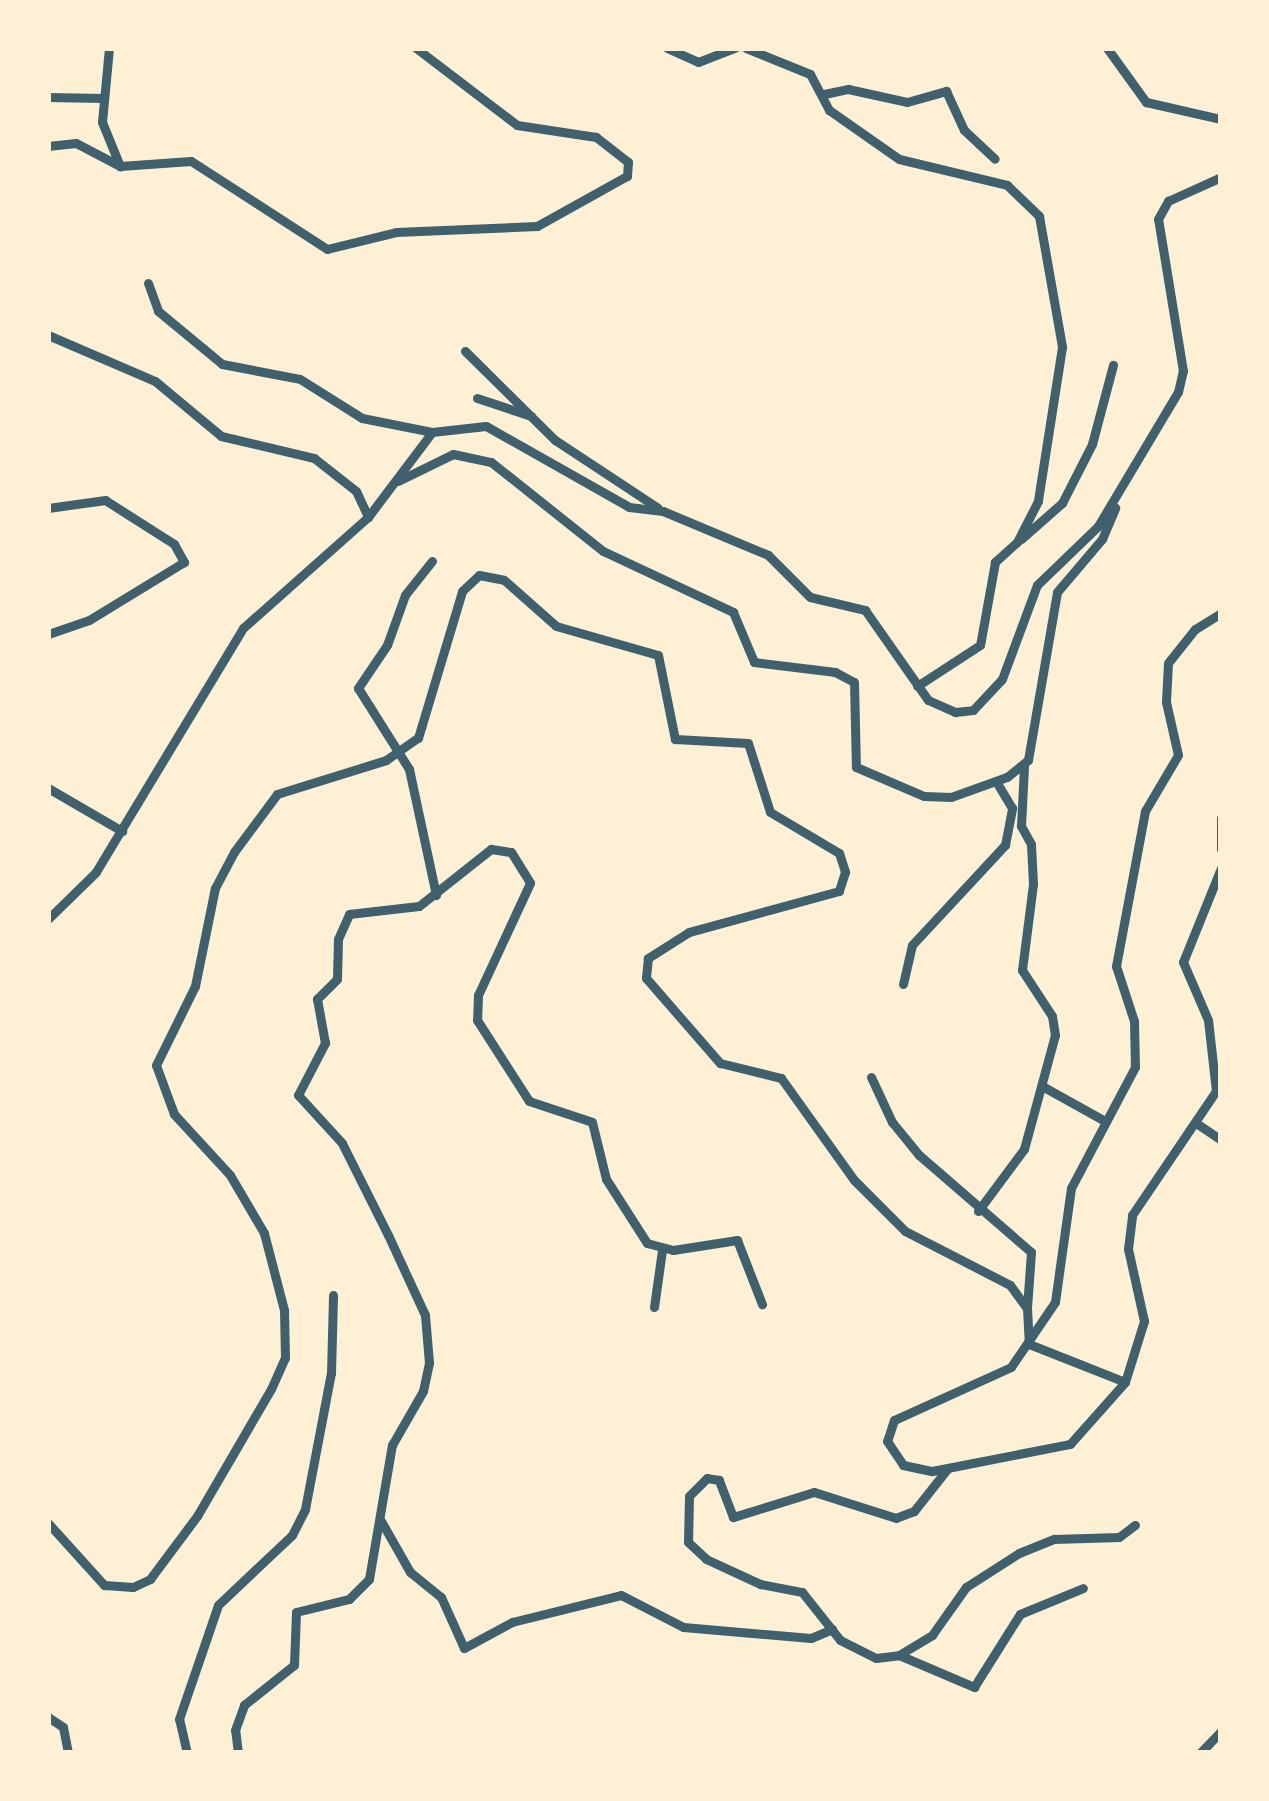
<!DOCTYPE html>
<style>
body{margin:0}
#map{position:relative;width:1269px;height:1801px;overflow:hidden;background:#fdf0d5;font-family:"Noto Sans",sans-serif}
div>[style]{position:absolute}
[style*='--x']{left:calc(var(--x)*1px);top:calc(var(--y)*1px);width:calc(var(--w)*1px);rotate:calc(var(--a)*1deg)}
.minor>*{height:9px;margin:-4.5px;padding:0 4.5px;transform-origin:4.5px;border-radius:4.5px;background:#3f606c}
span{translate:-50% -50%;white-space:nowrap;text-align:center;line-height:1.15;-webkit-text-stroke:10px #fdf0d5;paint-order:stroke}
.frame{position:absolute;inset:0;border:51px solid #fdf0d5;pointer-events:none}
</style>
<div id="map">
<div class="minor">
<i style="--x:109;--y:48;--w:74;--a:95.4"></i>
<i style="--x:102;--y:122;--w:48;--a:67.8"></i>
<i style="--x:667;--y:48;--w:34;--a:24"></i>
<i style="--x:698;--y:62;--w:40;--a:-21"></i>
<i style="--x:746;--y:48;--w:69;--a:22.1"></i>
<i style="--x:810;--y:74;--w:41;--a:62.2"></i>
<i style="--x:829;--y:110;--w:85;--a:35"></i>
<i style="--x:899;--y:159;--w:111;--a:13.5"></i>
<i style="--x:1007;--y:185;--w:45;--a:44.1"></i>
<i style="--x:1039;--y:216;--w:133;--a:80"></i>
<i style="--x:1062;--y:347;--w:156;--a:98.9"></i>
<i style="--x:1038;--y:501;--w:46;--a:117.1"></i>
<i style="--x:1017;--y:542;--w:30;--a:138"></i>
<i style="--x:995;--y:562;--w:84;--a:100.2"></i>
<i style="--x:980;--y:645;--w:75;--a:146.9"></i>
<i style="--x:1107;--y:48;--w:67;--a:54.2"></i>
<i style="--x:1146;--y:102;--w:77;--a:12.8"></i>
<i style="--x:824;--y:94;--w:25;--a:-12"></i>
<i style="--x:848;--y:89;--w:60;--a:12.4"></i>
<i style="--x:907;--y:102;--w:41;--a:-15.8"></i>
<i style="--x:946;--y:91;--w:43;--a:65.2"></i>
<i style="--x:964;--y:130;--w:42;--a:43.1"></i>
<i style="--x:48;--y:97;--w:55;--a:1"></i>
<i style="--x:48;--y:146;--w:28;--a:-6"></i>
<i style="--x:76;--y:143;--w:50;--a:27.6"></i>
<i style="--x:120;--y:166;--w:71;--a:-4"></i>
<i style="--x:191;--y:161;--w:162;--a:32.9"></i>
<i style="--x:327;--y:249;--w:71;--a:-13.8"></i>
<i style="--x:396;--y:232;--w:141;--a:-2.4"></i>
<i style="--x:537;--y:226;--w:103;--a:-29.1"></i>
<i style="--x:627;--y:176;--w:14;--a:-86"></i>
<i style="--x:628;--y:162;--w:41;--a:-142"></i>
<i style="--x:596;--y:137;--w:80;--a:-171.4"></i>
<i style="--x:517;--y:125;--w:127;--a:-142.7"></i>
<i style="--x:148;--y:283;--w:30;--a:70"></i>
<i style="--x:158;--y:311;--w:83;--a:39.6"></i>
<i style="--x:222;--y:364;--w:79;--a:10.9"></i>
<i style="--x:300;--y:379;--w:73;--a:32.2"></i>
<i style="--x:362;--y:418;--w:71;--a:11.3"></i>
<i style="--x:48;--y:335;--w:116;--a:23.3"></i>
<i style="--x:155;--y:381;--w:86;--a:39.8"></i>
<i style="--x:221;--y:436;--w:96;--a:13.3"></i>
<i style="--x:314;--y:458;--w:53;--a:38.2"></i>
<i style="--x:356;--y:491;--w:29;--a:65"></i>
<i style="--x:368;--y:517;--w:167;--a:138.4"></i>
<i style="--x:243;--y:628;--w:285;--a:121.1"></i>
<i style="--x:96;--y:872;--w:67;--a:135.6"></i>
<i style="--x:465;--y:351;--w:127;--a:44.7"></i>
<i style="--x:555;--y:440;--w:123;--a:33.4"></i>
<i style="--x:477;--y:398;--w:57;--a:18.4"></i>
<i style="--x:398;--y:481;--w:61;--a:-26.1"></i>
<i style="--x:453;--y:454;--w:39;--a:12"></i>
<i style="--x:491;--y:462;--w:143;--a:38.5"></i>
<i style="--x:603;--y:551;--w:144;--a:25.1"></i>
<i style="--x:733;--y:612;--w:54;--a:67.2"></i>
<i style="--x:754;--y:662;--w:82;--a:7"></i>
<i style="--x:835;--y:672;--w:21;--a:28"></i>
<i style="--x:854;--y:682;--w:85;--a:88.7"></i>
<i style="--x:856;--y:767;--w:74;--a:23.1"></i>
<i style="--x:924;--y:796;--w:27;--a:2"></i>
<i style="--x:951;--y:797;--w:59;--a:-19.7"></i>
<i style="--x:1007;--y:777;--w:27;--a:-39"></i>
<i style="--x:1028;--y:760;--w:170;--a:-80.2"></i>
<i style="--x:1057;--y:592;--w:70;--a:-49.7"></i>
<i style="--x:1102;--y:539;--w:34;--a:-67"></i>
<i style="--x:48;--y:508;--w:58;--a:-8"></i>
<i style="--x:105;--y:500;--w:82;--a:32.5"></i>
<i style="--x:174;--y:544;--w:21;--a:61"></i>
<i style="--x:184;--y:562;--w:111;--a:148.6"></i>
<i style="--x:89;--y:620;--w:43;--a:161.1"></i>
<i style="--x:368;--y:517;--w:106;--a:-53"></i>
<i style="--x:432;--y:432;--w:54;--a:-6.3"></i>
<i style="--x:486;--y:426;--w:164;--a:29.5"></i>
<i style="--x:629;--y:507;--w:34;--a:7"></i>
<i style="--x:663;--y:511;--w:114;--a:22.7"></i>
<i style="--x:768;--y:555;--w:59;--a:45"></i>
<i style="--x:810;--y:597;--w:57;--a:13.3"></i>
<i style="--x:865;--y:610;--w:110;--a:55"></i>
<i style="--x:928;--y:700;--w:30;--a:24"></i>
<i style="--x:955;--y:712;--w:18;--a:-6"></i>
<i style="--x:973;--y:710;--w:42;--a:-46.9"></i>
<i style="--x:1002;--y:679;--w:100;--a:-69.6"></i>
<i style="--x:1037;--y:585;--w:85;--a:-44"></i>
<i style="--x:1098;--y:526;--w:156;--a:-59.2"></i>
<i style="--x:1178;--y:392;--w:22;--a:-77"></i>
<i style="--x:1183;--y:371;--w:154;--a:-99.3"></i>
<i style="--x:1158;--y:219;--w:21;--a:-61"></i>
<i style="--x:1168;--y:201;--w:58;--a:-24.4"></i>
<i style="--x:1021;--y:539;--w:55;--a:-41.3"></i>
<i style="--x:1062;--y:503;--w:66;--a:-63"></i>
<i style="--x:1092;--y:444;--w:82;--a:-75.1"></i>
<i style="--x:432;--y:561;--w:43;--a:128.5"></i>
<i style="--x:405;--y:595;--w:53;--a:109.8"></i>
<i style="--x:387;--y:645;--w:52;--a:124"></i>
<i style="--x:358;--y:688;--w:96;--a:57.8"></i>
<i style="--x:409;--y:769;--w:129;--a:77.9"></i>
<i style="--x:1221;--y:613;--w:31;--a:148"></i>
<i style="--x:1195;--y:629;--w:43;--a:128.5"></i>
<i style="--x:1168;--y:663;--w:39;--a:93"></i>
<i style="--x:1166;--y:702;--w:54;--a:77.2"></i>
<i style="--x:1178;--y:755;--w:65;--a:120.5"></i>
<i style="--x:1145;--y:811;--w:158;--a:100.6"></i>
<i style="--x:1116;--y:966;--w:58;--a:71.9"></i>
<i style="--x:1134;--y:1021;--w:46;--a:88.8"></i>
<i style="--x:1135;--y:1067;--w:137;--a:117.9"></i>
<i style="--x:1071;--y:1188;--w:115;--a:98"></i>
<i style="--x:1055;--y:1302;--w:78;--a:124.1"></i>
<i style="--x:1011;--y:1367;--w:128;--a:155.6"></i>
<i style="--x:894;--y:1420;--w:22;--a:108"></i>
<i style="--x:887;--y:1441;--w:29;--a:56"></i>
<i style="--x:903;--y:1465;--w:30;--a:12"></i>
<i style="--x:932;--y:1471;--w:141;--a:-11.1"></i>
<i style="--x:1070;--y:1444;--w:83;--a:-48.4"></i>
<i style="--x:1125;--y:1382;--w:64;--a:-72.7"></i>
<i style="--x:1144;--y:1321;--w:74;--a:-102.5"></i>
<i style="--x:1128;--y:1249;--w:34;--a:-83"></i>
<i style="--x:1132;--y:1215;--w:150;--a:-55.9"></i>
<i style="--x:1216;--y:1091;--w:71;--a:-96.4"></i>
<i style="--x:1208;--y:1020;--w:63;--a:-113.3"></i>
<i style="--x:1183;--y:962;--w:101;--a:-68"></i>
<i style="--x:48;--y:788;--w:86;--a:30.2"></i>
<i style="--x:1221;--y:818;--w:31;--a:90"></i>
<i style="--x:903;--y:984;--w:40;--a:-77"></i>
<i style="--x:912;--y:945;--w:137;--a:-47.1"></i>
<i style="--x:1005;--y:845;--w:38;--a:-79"></i>
<i style="--x:1012;--y:808;--w:31;--a:-121"></i>
<i style="--x:871;--y:1077;--w:50;--a:65"></i>
<i style="--x:892;--y:1122;--w:43;--a:50.7"></i>
<i style="--x:919;--y:1155;--w:148;--a:40.9"></i>
<i style="--x:1031;--y:1252;--w:56;--a:94.1"></i>
<i style="--x:1042;--y:1086;--w:70;--a:29.1"></i>
<i style="--x:1196;--y:1123;--w:30;--a:34"></i>
<i style="--x:978;--y:1211;--w:77;--a:-53.4"></i>
<i style="--x:1024;--y:1149;--w:118;--a:-74.8"></i>
<i style="--x:1055;--y:1035;--w:19;--a:-99"></i>
<i style="--x:1052;--y:1016;--w:55;--a:-123.1"></i>
<i style="--x:1022;--y:970;--w:87;--a:-82.7"></i>
<i style="--x:1033;--y:884;--w:40;--a:-92.9"></i>
<i style="--x:1031;--y:844;--w:21;--a:-119"></i>
<i style="--x:1021;--y:826;--w:60;--a:-87.1"></i>
<i style="--x:654;--y:1307;--w:58;--a:-82"></i>
<i style="--x:1029;--y:1344;--w:103;--a:21.6"></i>
<i style="--x:948;--y:1468;--w:55;--a:128.3"></i>
<i style="--x:914;--y:1511;--w:19;--a:159"></i>
<i style="--x:896;--y:1518;--w:86;--a:-162.4"></i>
<i style="--x:814;--y:1492;--w:85;--a:162.8"></i>
<i style="--x:733;--y:1517;--w:40;--a:-111"></i>
<i style="--x:719;--y:1480;--w:12;--a:-171"></i>
<i style="--x:707;--y:1478;--w:25;--a:135"></i>
<i style="--x:689;--y:1496;--w:46;--a:91.2"></i>
<i style="--x:688;--y:1542;--w:25;--a:43"></i>
<i style="--x:706;--y:1559;--w:60;--a:24.8"></i>
<i style="--x:760;--y:1584;--w:43;--a:10.8"></i>
<i style="--x:802;--y:1592;--w:61;--a:51.6"></i>
<i style="--x:840;--y:1640;--w:40;--a:26.6"></i>
<i style="--x:876;--y:1658;--w:23;--a:-7"></i>
<i style="--x:899;--y:1655;--w:39;--a:-31"></i>
<i style="--x:932;--y:1635;--w:59;--a:-54.7"></i>
<i style="--x:966;--y:1587;--w:63;--a:-32.7"></i>
<i style="--x:1019;--y:1553;--w:38;--a:-22"></i>
<i style="--x:1054;--y:1539;--w:65;--a:-1.8"></i>
<i style="--x:1119;--y:1537;--w:20;--a:-37"></i>
<i style="--x:381;--y:1521;--w:59;--a:60.4"></i>
<i style="--x:410;--y:1572;--w:40;--a:39"></i>
<i style="--x:441;--y:1597;--w:56;--a:65.7"></i>
<i style="--x:464;--y:1648;--w:55;--a:-28.4"></i>
<i style="--x:512;--y:1622;--w:112;--a:-13.9"></i>
<i style="--x:621;--y:1595;--w:70;--a:27.3"></i>
<i style="--x:683;--y:1627;--w:128;--a:4.9"></i>
<i style="--x:811;--y:1638;--w:23;--a:-23"></i>
<i style="--x:48;--y:1523;--w:84;--a:47.9"></i>
<i style="--x:104;--y:1585;--w:29;--a:4"></i>
<i style="--x:133;--y:1587;--w:19;--a:-25"></i>
<i style="--x:150;--y:1579;--w:79;--a:-53.3"></i>
<i style="--x:197;--y:1516;--w:147;--a:-59.8"></i>
<i style="--x:271;--y:1389;--w:34;--a:-66"></i>
<i style="--x:285;--y:1358;--w:48;--a:-91.2"></i>
<i style="--x:284;--y:1310;--w:80;--a:-104.6"></i>
<i style="--x:264;--y:1233;--w:67;--a:-120.4"></i>
<i style="--x:230;--y:1175;--w:83;--a:-132.6"></i>
<i style="--x:174;--y:1114;--w:52;--a:-110.2"></i>
<i style="--x:156;--y:1065;--w:88;--a:-63.7"></i>
<i style="--x:195;--y:986;--w:100;--a:-78.5"></i>
<i style="--x:215;--y:888;--w:41;--a:-62.2"></i>
<i style="--x:234;--y:852;--w:72;--a:-53.4"></i>
<i style="--x:277;--y:794;--w:114;--a:-17.3"></i>
<i style="--x:386;--y:760;--w:39;--a:-35"></i>
<i style="--x:418;--y:738;--w:153;--a:-73.3"></i>
<i style="--x:462;--y:591;--w:23;--a:-43"></i>
<i style="--x:479;--y:575;--w:25;--a:11"></i>
<i style="--x:504;--y:580;--w:69;--a:41.5"></i>
<i style="--x:556;--y:626;--w:106;--a:15.9"></i>
<i style="--x:658;--y:655;--w:86;--a:78.6"></i>
<i style="--x:675;--y:739;--w:73;--a:3.1"></i>
<i style="--x:748;--y:743;--w:72;--a:72.3"></i>
<i style="--x:770;--y:812;--w:80;--a:30.7"></i>
<i style="--x:839;--y:853;--w:20;--a:72"></i>
<i style="--x:845;--y:872;--w:20;--a:108"></i>
<i style="--x:839;--y:891;--w:156;--a:164.7"></i>
<i style="--x:689;--y:932;--w:49;--a:147.6"></i>
<i style="--x:648;--y:958;--w:20;--a:96"></i>
<i style="--x:646;--y:978;--w:113;--a:49"></i>
<i style="--x:720;--y:1063;--w:63;--a:13.8"></i>
<i style="--x:781;--y:1078;--w:125;--a:54.4"></i>
<i style="--x:854;--y:1180;--w:72;--a:45"></i>
<i style="--x:905;--y:1231;--w:118;--a:27.2"></i>
<i style="--x:1010;--y:1285;--w:29;--a:54"></i>
<i style="--x:1027;--y:1308;--w:36;--a:87"></i>
<i style="--x:899;--y:1655;--w:82;--a:23.1"></i>
<i style="--x:974;--y:1687;--w:86;--a:-57.8"></i>
<i style="--x:1020;--y:1614;--w:68;--a:-22.4"></i>
<i style="--x:48;--y:1717;--w:18;--a:34"></i>
<i style="--x:63;--y:1727;--w:26;--a:79"></i>
<i style="--x:187;--y:1753;--w:35;--a:-103"></i>
<i style="--x:179;--y:1719;--w:120;--a:-71.1"></i>
<i style="--x:218;--y:1605;--w:102;--a:-43.4"></i>
<i style="--x:292;--y:1535;--w:29;--a:-63"></i>
<i style="--x:305;--y:1509;--w:138;--a:-79.2"></i>
<i style="--x:331;--y:1373;--w:78;--a:-88.5"></i>
<i style="--x:238;--y:1753;--w:23;--a:-97"></i>
<i style="--x:235;--y:1730;--w:27;--a:-70"></i>
<i style="--x:244;--y:1705;--w:64;--a:-38.7"></i>
<i style="--x:294;--y:1665;--w:53;--a:-87.8"></i>
<i style="--x:296;--y:1612;--w:55;--a:-13.8"></i>
<i style="--x:349;--y:1599;--w:28;--a:-45"></i>
<i style="--x:369;--y:1579;--w:136;--a:-80.3"></i>
<i style="--x:392;--y:1445;--w:62;--a:-60.1"></i>
<i style="--x:423;--y:1391;--w:29;--a:-78"></i>
<i style="--x:429;--y:1363;--w:48;--a:-94.8"></i>
<i style="--x:425;--y:1315;--w:88;--a:-114.8"></i>
<i style="--x:388;--y:1235;--w:103;--a:-116.6"></i>
<i style="--x:342;--y:1143;--w:65;--a:-132.5"></i>
<i style="--x:298;--y:1095;--w:59;--a:-62.6"></i>
<i style="--x:325;--y:1043;--w:45;--a:-100.3"></i>
<i style="--x:317;--y:999;--w:28;--a:-45"></i>
<i style="--x:337;--y:979;--w:40;--a:-88.6"></i>
<i style="--x:338;--y:939;--w:27;--a:-66"></i>
<i style="--x:349;--y:914;--w:70;--a:-6.5"></i>
<i style="--x:419;--y:906;--w:92;--a:-38.4"></i>
<i style="--x:491;--y:849;--w:20;--a:9"></i>
<i style="--x:511;--y:852;--w:36;--a:58"></i>
<i style="--x:530;--y:883;--w:123;--a:114.9"></i>
<i style="--x:478;--y:995;--w:25;--a:92"></i>
<i style="--x:477;--y:1020;--w:96;--a:57.3"></i>
<i style="--x:529;--y:1101;--w:66;--a:18.4"></i>
<i style="--x:592;--y:1122;--w:59;--a:76.2"></i>
<i style="--x:606;--y:1179;--w:76;--a:57.4"></i>
<i style="--x:647;--y:1243;--w:27;--a:15"></i>
<i style="--x:673;--y:1250;--w:65;--a:-8.9"></i>
<i style="--x:737;--y:1240;--w:69;--a:68.7"></i>
<i style="--x:1200;--y:1753;--w:30;--a:-46"></i>
</div>
<div class="frame"></div>
</div>
